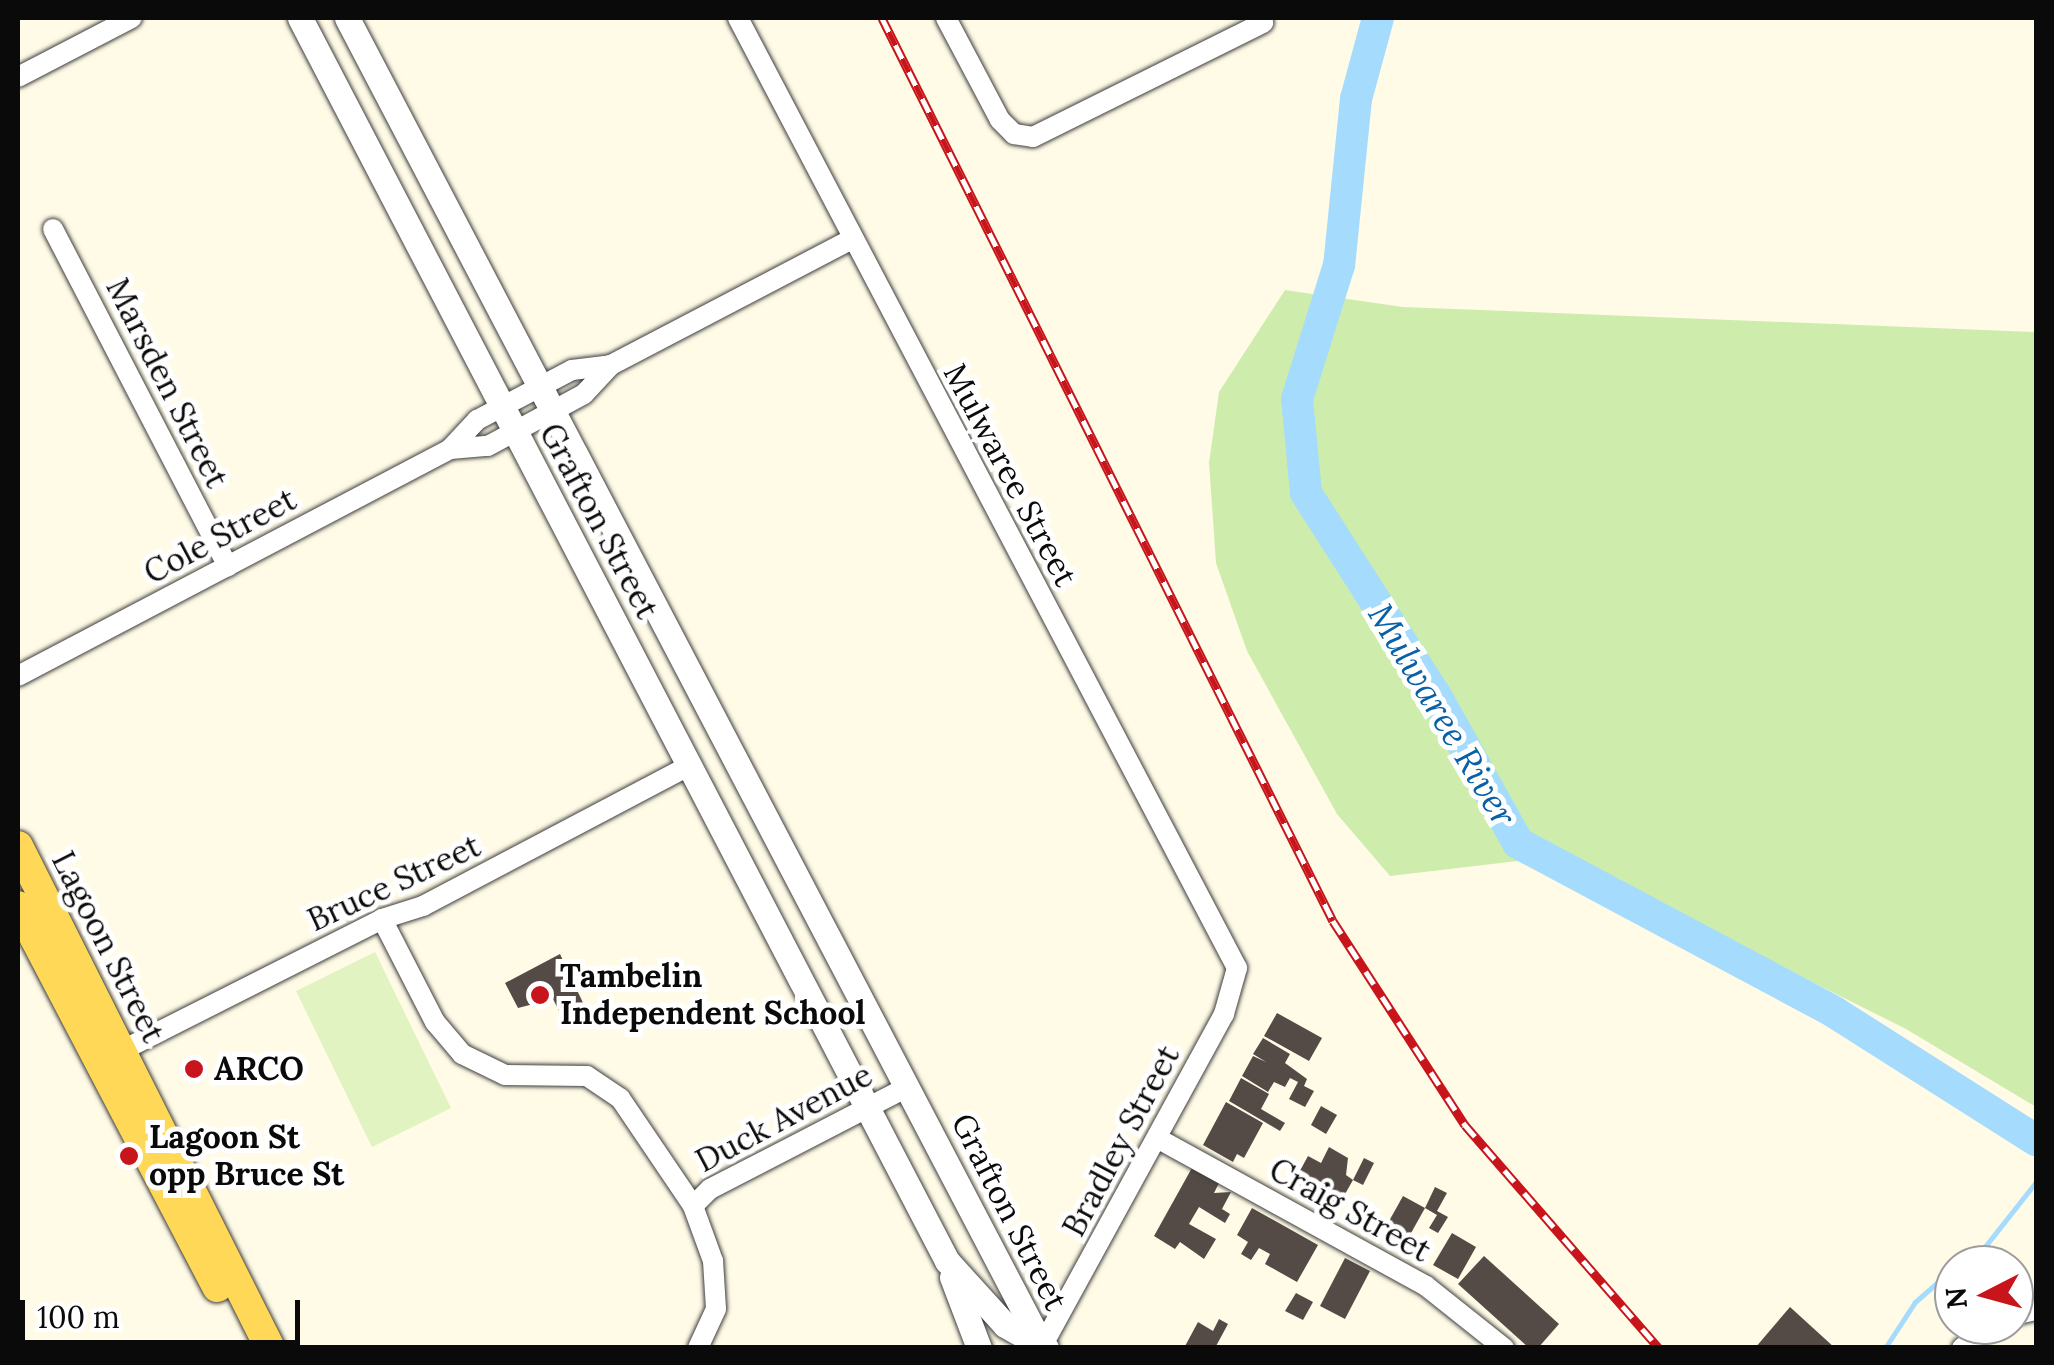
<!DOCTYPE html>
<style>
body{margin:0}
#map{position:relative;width:2054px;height:1365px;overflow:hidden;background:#fffbe7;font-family:Lora,serif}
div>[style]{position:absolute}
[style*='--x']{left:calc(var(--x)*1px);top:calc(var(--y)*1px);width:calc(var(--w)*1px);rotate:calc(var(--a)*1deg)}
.green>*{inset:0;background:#ceedad}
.pitch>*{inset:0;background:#e1f3c0}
.stream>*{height:5px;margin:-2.5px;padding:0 2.5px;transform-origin:2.5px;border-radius:2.5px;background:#a5dbfd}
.river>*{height:32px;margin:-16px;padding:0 16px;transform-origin:16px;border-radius:16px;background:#a5dbfd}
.building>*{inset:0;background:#544b46}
.roads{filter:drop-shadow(0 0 2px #3d3d3d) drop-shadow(0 0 2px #3d3d3d)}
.minor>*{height:20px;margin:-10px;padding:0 10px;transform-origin:10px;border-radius:10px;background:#fff}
.tertiary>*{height:25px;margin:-12.5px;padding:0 12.5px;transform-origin:12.5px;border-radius:12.5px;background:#fff}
.primary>*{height:30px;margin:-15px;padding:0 15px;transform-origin:15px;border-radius:15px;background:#ffd857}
.rail>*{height:9px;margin-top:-4.5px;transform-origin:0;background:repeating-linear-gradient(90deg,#fff 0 15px,#c7151b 0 30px);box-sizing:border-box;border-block:2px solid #c7151b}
.dots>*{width:28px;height:28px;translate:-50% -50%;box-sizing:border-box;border:5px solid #fff;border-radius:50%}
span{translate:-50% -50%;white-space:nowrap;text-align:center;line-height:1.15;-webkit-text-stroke:10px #fff;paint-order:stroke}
.street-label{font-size:32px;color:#0a0a0a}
.poi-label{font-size:32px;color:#0a0a0a;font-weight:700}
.left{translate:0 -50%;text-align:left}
.water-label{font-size:35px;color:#0860a7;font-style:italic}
.frame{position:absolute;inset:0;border:20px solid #0a0a0a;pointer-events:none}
.north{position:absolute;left:1934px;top:1245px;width:100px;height:100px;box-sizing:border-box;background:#fff;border:2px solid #9d9d9d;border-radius:50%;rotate:264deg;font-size:28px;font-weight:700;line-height:40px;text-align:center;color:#0a0a0a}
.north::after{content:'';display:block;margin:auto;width:35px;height:45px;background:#c7151b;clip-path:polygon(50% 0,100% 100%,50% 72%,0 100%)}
.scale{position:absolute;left:20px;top:1300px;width:280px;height:45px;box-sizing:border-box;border:5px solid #0a0a0a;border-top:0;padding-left:12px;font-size:30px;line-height:35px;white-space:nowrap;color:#0a0a0a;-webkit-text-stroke:8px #fff;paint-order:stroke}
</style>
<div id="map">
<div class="green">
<i style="clip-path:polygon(1285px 290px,1403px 307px,2036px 332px,2036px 1107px,1906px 1029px,1560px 856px,1390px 876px,1337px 814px,1247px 651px,1216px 563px,1209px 463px,1219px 392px)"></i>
</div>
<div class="pitch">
<i style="clip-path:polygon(375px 952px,451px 1108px,372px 1147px,296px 991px)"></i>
</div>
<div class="stream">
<i style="--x:1983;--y:1249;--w:85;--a:-51.7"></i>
<i style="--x:1885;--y:1348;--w:55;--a:-56.9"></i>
<i style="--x:1915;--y:1302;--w:43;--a:-41.2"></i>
</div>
<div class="river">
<i style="--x:1378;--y:18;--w:84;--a:105.2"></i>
<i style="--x:1356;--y:99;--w:167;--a:95.8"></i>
<i style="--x:1339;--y:265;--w:140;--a:107.4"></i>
<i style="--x:1297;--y:399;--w:94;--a:84.5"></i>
<i style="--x:1306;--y:493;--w:241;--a:57.4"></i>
<i style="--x:1436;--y:696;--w:168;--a:60.8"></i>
<i style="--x:1518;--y:843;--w:358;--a:28.1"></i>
<i style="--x:1834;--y:1012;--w:239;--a:32.4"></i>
</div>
<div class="building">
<i style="clip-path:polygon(560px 954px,585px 1007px,563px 1019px,553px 999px,518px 1008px,505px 983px)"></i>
<i style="clip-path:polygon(1277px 1013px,1322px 1038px,1309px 1061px,1264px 1036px)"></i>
<i style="clip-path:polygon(1263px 1038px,1290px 1054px,1285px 1063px,1307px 1079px,1304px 1086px,1314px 1091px,1305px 1107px,1289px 1099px,1298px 1082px,1290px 1078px,1285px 1087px,1274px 1082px,1268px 1092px,1242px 1076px,1253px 1056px,1266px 1062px,1253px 1054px)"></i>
<i style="clip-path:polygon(1241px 1078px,1269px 1094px,1261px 1109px,1285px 1123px,1280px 1131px,1229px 1101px)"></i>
<i style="clip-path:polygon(1226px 1102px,1263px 1123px,1244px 1158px,1237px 1154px,1233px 1162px,1203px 1145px)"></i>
<i style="clip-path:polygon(1321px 1106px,1337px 1115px,1326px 1134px,1311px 1125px)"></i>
<i style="clip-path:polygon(1329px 1147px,1348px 1158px,1346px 1175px,1353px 1180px,1364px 1158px,1374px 1163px,1363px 1185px,1353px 1180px,1336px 1210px,1290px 1189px,1308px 1156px,1321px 1163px)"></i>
<i style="clip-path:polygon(1193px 1166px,1220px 1181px,1214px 1193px,1231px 1192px,1222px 1209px,1230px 1214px,1225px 1223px,1199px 1207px,1189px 1224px,1216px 1239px,1204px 1259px,1180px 1242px,1175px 1249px,1154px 1236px)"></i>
<i style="clip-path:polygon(1435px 1187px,1447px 1193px,1437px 1211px,1448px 1217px,1438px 1233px,1429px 1228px,1437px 1215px,1425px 1208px)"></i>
<i style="clip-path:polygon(1403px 1196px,1425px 1208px,1401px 1251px,1379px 1239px)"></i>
<i style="clip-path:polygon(1252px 1208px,1318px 1245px,1297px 1282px,1265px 1264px,1270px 1254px,1259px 1248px,1251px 1260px,1241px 1254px,1248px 1242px,1237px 1235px)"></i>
<i style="clip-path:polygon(1452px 1233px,1476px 1247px,1458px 1279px,1433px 1265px)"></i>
<i style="clip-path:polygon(1484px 1256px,1559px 1324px,1538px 1348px,1529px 1348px,1458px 1284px)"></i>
<i style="clip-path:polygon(1345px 1258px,1370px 1271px,1345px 1319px,1320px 1306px)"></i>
<i style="clip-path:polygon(1296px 1293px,1313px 1302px,1303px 1320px,1285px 1311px)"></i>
<i style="clip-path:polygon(1790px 1307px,1835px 1348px,1755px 1348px)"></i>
<i style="clip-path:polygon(1219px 1319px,1228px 1324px,1215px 1348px,1184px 1348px,1198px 1322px,1213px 1331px)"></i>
</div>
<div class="roads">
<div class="minor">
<i style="--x:738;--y:18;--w:1073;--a:62.29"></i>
<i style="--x:1237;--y:968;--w:48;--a:105.8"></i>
<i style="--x:1224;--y:1014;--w:381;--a:118.7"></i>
<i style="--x:946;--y:18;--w:115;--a:62.1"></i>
<i style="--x:1000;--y:120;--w:20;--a:45"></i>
<i style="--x:1014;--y:134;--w:19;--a:9"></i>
<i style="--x:1033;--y:137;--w:257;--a:-26.4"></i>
<i style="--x:18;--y:77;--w:128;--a:-27.4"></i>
<i style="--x:53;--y:229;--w:380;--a:62.6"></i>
<i style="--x:450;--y:449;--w:38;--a:-5"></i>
<i style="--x:488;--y:446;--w:109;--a:-28.4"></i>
<i style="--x:584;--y:394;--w:40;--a:-47"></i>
<i style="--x:611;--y:365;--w:272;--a:-27.6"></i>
<i style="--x:18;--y:676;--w:488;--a:-27.7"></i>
<i style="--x:450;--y:449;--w:40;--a:-47"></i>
<i style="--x:477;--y:420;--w:107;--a:-27.8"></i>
<i style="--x:572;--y:370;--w:39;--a:-7"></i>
<i style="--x:382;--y:919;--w:116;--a:62.8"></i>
<i style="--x:435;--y:1022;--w:42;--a:49.8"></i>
<i style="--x:462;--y:1054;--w:48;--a:26"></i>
<i style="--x:505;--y:1075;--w:82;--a:0.7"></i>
<i style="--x:587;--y:1076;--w:40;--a:34"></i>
<i style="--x:620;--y:1098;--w:130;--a:55.9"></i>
<i style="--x:693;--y:1206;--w:59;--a:70"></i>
<i style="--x:713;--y:1261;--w:48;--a:86.4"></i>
<i style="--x:716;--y:1309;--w:43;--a:114.8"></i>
<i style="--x:121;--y:1051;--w:292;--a:-26.8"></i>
<i style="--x:382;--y:919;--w:43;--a:-17.6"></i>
<i style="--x:423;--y:906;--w:302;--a:-27.8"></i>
<i style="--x:1157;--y:1138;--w:307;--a:28.8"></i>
<i style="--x:1426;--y:1286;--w:100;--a:38.5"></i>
<i style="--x:693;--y:1206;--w:24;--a:-45"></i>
<i style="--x:710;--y:1189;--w:223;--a:-27.3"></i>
<i style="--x:2014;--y:1315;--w:23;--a:-13"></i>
<i style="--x:1962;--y:1348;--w:39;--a:-37"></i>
</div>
<div class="tertiary">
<i style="--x:300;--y:18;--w:1401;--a:62.5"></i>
<i style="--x:947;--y:1261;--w:86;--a:47.8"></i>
<i style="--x:1005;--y:1325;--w:47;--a:29.3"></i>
<i style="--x:347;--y:18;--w:1499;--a:62.37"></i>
<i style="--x:952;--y:1277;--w:76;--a:69.2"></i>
</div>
<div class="primary">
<i style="--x:18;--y:846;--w:562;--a:63.34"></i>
<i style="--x:18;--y:906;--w:430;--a:62.4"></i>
</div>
</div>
<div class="rail">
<i style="--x:882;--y:18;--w:1009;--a:63.46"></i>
<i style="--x:1333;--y:921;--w:243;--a:57.1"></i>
<i style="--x:1465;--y:1125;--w:296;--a:49"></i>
</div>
<div class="dots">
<i style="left:540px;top:995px;background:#c7151b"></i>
<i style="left:194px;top:1069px;background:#c7151b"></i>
<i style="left:129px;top:1156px;background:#c7151b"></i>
</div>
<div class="street-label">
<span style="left:167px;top:383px;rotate:63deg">Marsden Street</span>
<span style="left:1010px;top:475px;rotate:62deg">Mulwaree Street</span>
<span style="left:599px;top:521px;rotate:62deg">Grafton Street</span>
<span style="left:220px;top:536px;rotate:-28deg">Cole Street</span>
<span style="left:394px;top:883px;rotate:-25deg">Bruce Street</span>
<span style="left:108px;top:947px;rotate:63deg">Lagoon Street</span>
<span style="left:784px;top:1118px;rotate:-28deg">Duck Avenue</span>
<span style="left:1121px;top:1141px;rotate:-62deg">Bradley Street</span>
<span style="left:1350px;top:1210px;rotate:29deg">Craig Street</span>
<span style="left:1009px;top:1212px;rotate:63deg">Grafton Street</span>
</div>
<div class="poi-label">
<span class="left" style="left:560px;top:995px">Tambelin<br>Independent School</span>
<span class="left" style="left:214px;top:1069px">ARCO</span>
<span class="left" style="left:149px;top:1156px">Lagoon St<br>opp Bruce St</span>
</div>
<div class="water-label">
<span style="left:1442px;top:715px;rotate:59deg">Mulwaree River</span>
</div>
<div class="frame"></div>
<div class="north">N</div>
<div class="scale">100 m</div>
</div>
